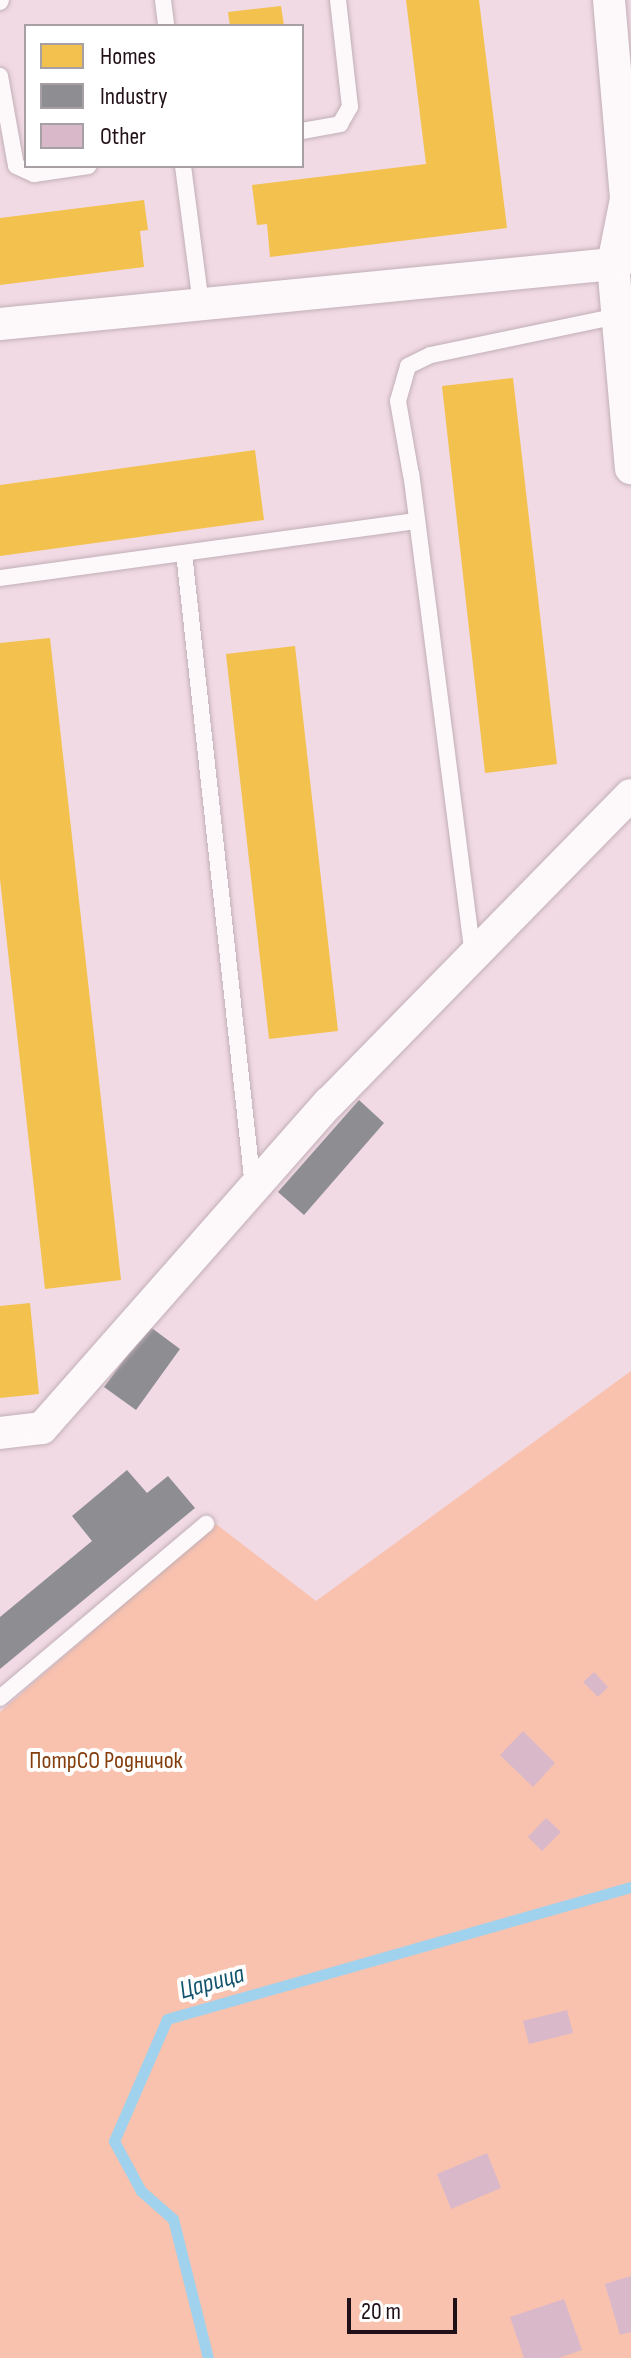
<!DOCTYPE html>
<meta charset="utf-8">
<style>
body{margin:0}
#map{position:relative;width:631px;height:2358px;overflow:hidden;background:#f1dae4;font-family:"Sofia Sans Condensed",sans-serif}
div>[style]{position:absolute}
[style*='--x']{left:calc(var(--x)*1px);top:calc(var(--y)*1px);width:calc(var(--w)*1px);rotate:calc(var(--a)*1deg)}
.green>*{inset:0;background:#f8c2af}
.homes>*{inset:0;background:#f2c14e}
.industry>*{inset:0;background:#8d8d92}
.stream>*{height:11px;margin:-5.5px;padding:0 5.5px;transform-origin:5.5px;border-radius:5.5px;background:#a0d2ee}
.building>*{inset:0;background:#d9b8c9}
.roads{filter:drop-shadow(0 0 2px #c2afb7) drop-shadow(0 0 2px #c2afb7)}
.lane>*{height:16px;margin:-8px;padding:0 8px;transform-origin:8px;border-radius:8px;background:#fdf9fb}
.street>*{height:32px;margin:-16px;padding:0 16px;transform-origin:16px;border-radius:16px;background:#fdf9fb}
span{translate:-50% -50%;white-space:nowrap;text-align:center;line-height:1.15;-webkit-text-stroke:8px #fff;paint-order:stroke}
.park-label{font-size:24px;color:#843d0d}
.water-label{font-size:26px;color:#14556e;font-style:italic}
.legend{position:absolute;left:24px;top:24px;width:280px;height:144px;box-sizing:border-box;background:#fff;border:2px solid #a69fa3;margin:0;padding:10px 14px;list-style:none;font-size:24px;color:#211018}
.legend li{display:flex;align-items:center;gap:16px;height:40px}
.legend b{width:40px;border:2px solid #a69fa3}
.scale{position:absolute;left:347px;top:2298px;width:110px;height:36px;box-sizing:border-box;border:4px solid #211018;border-top:0;padding-left:10px;font-size:24px;line-height:28px;white-space:nowrap;color:#211018;-webkit-text-stroke:6px #fff;paint-order:stroke}
</style>
<div id="map">
<div class="green">
<i style="clip-path:polygon(631px 1371px,631px 2358px,0 2358px,0 1712px,216px 1524px,316px 1601px)"></i>
</div>
<div class="homes">
<i style="clip-path:polygon(406px 0,479px 0,507px 228px,270px 257px,267px 224px,257px 225px,252px 185px,426px 164px)"></i>
<i style="clip-path:polygon(281px 6px,284px 26px,230px 26px,228px 12px)"></i>
<i style="clip-path:polygon(144px 200px,148px 230px,140px 231px,144px 267px,0 285px,0 218px)"></i>
<i style="clip-path:polygon(513px 378px,557px 764px,485px 773px,442px 386px)"></i>
<i style="clip-path:polygon(255px 450px,264px 520px,0 556px,0 485px)"></i>
<i style="clip-path:polygon(50px 638px,121px 1280px,45px 1289px,0 879px,0 643px)"></i>
<i style="clip-path:polygon(295px 646px,338px 1031px,269px 1039px,226px 654px)"></i>
<i style="clip-path:polygon(30px 1303px,39px 1394px,0 1398px,0 1306px)"></i>
</div>
<div class="industry">
<i style="clip-path:polygon(359px 1100px,384px 1123px,304px 1215px,278px 1192px)"></i>
<i style="clip-path:polygon(149px 1326px,180px 1349px,136px 1410px,104px 1387px)"></i>
<i style="clip-path:polygon(127px 1470px,147px 1493px,168px 1476px,195px 1508px,0 1669px,0 1617px,92px 1541px,72px 1516px)"></i>
</div>
<div class="stream">
<i style="--x:208;--y:2358;--w:143;--a:-104.1"></i>
<i style="--x:173;--y:2219;--w:43;--a:-138.8"></i>
<i style="--x:141;--y:2191;--w:57;--a:-118.4"></i>
<i style="--x:114;--y:2141;--w:133;--a:-66.5"></i>
<i style="--x:167;--y:2019;--w:482;--a:-15.9"></i>
</div>
<div class="building">
<i style="clip-path:polygon(594px 1672px,608px 1687px,598px 1697px,583px 1682px)"></i>
<i style="clip-path:polygon(523px 1731px,555px 1763px,533px 1787px,500px 1755px)"></i>
<i style="clip-path:polygon(546px 1818px,561px 1832px,542px 1851px,528px 1837px)"></i>
<i style="clip-path:polygon(567px 2010px,573px 2033px,529px 2044px,523px 2021px)"></i>
<i style="clip-path:polygon(487px 2153px,501px 2188px,451px 2209px,437px 2174px)"></i>
<i style="clip-path:polygon(631px 2276px,631px 2332px,620px 2335px,605px 2284px)"></i>
<i style="clip-path:polygon(564px 2299px,582px 2350px,559px 2358px,524px 2358px,510px 2317px)"></i>
</div>
<div class="roads">
<div class="lane">
<i style="--x:163;--y:0;--w:26;--a:83"></i>
<i style="--x:0;--y:2;--w:2;--a:-63"></i>
<i style="--x:0;--y:76;--w:91;--a:79.9"></i>
<i style="--x:16;--y:166;--w:20;--a:24"></i>
<i style="--x:34;--y:174;--w:55;--a:-8.4"></i>
<i style="--x:302;--y:131;--w:39;--a:-10"></i>
<i style="--x:340;--y:124;--w:20;--a:-60"></i>
<i style="--x:350;--y:107;--w:108;--a:-96.4"></i>
<i style="--x:183;--y:166;--w:139;--a:82.6"></i>
<i style="--x:184;--y:553;--w:638;--a:83.79"></i>
<i style="--x:0;--y:578;--w:421;--a:-7.8"></i>
<i style="--x:473;--y:956;--w:485;--a:-97.3"></i>
<i style="--x:411;--y:475;--w:75;--a:-100"></i>
<i style="--x:398;--y:401;--w:36;--a:-74"></i>
<i style="--x:408;--y:366;--w:25;--a:-26"></i>
<i style="--x:431;--y:355;--w:190;--a:-11.8"></i>
<i style="--x:0;--y:1698;--w:270;--a:-40.2"></i>
</div>
<div class="street">
<i style="--x:609;--y:0;--w:200;--a:85.1"></i>
<i style="--x:626;--y:199;--w:66;--a:101.3"></i>
<i style="--x:613;--y:264;--w:205;--a:85"></i>
<i style="--x:0;--y:324;--w:616;--a:-5.59"></i>
<i style="--x:613;--y:264;--w:20;--a:-24"></i>
<i style="--x:0;--y:1433;--w:42;--a:-6.8"></i>
<i style="--x:42;--y:1428;--w:434;--a:-48.6"></i>
<i style="--x:329;--y:1103;--w:431;--a:-45.6"></i>
</div>
</div>
<div class="park-label">
<span style="left:106px;top:1761px">ПотрСО Родничок</span>
</div>
<div class="water-label">
<span style="left:212px;top:1983px;rotate:-16deg">Царица</span>
</div>
<ul class="legend">
<li><b style="height:22px;background:#f2c14e"></b>Homes</li>
<li><b style="height:22px;background:#8d8d92"></b>Industry</li>
<li><b style="height:22px;background:#d9b8c9"></b>Other</li>
</ul>
<div class="scale">20 m</div>
</div>
